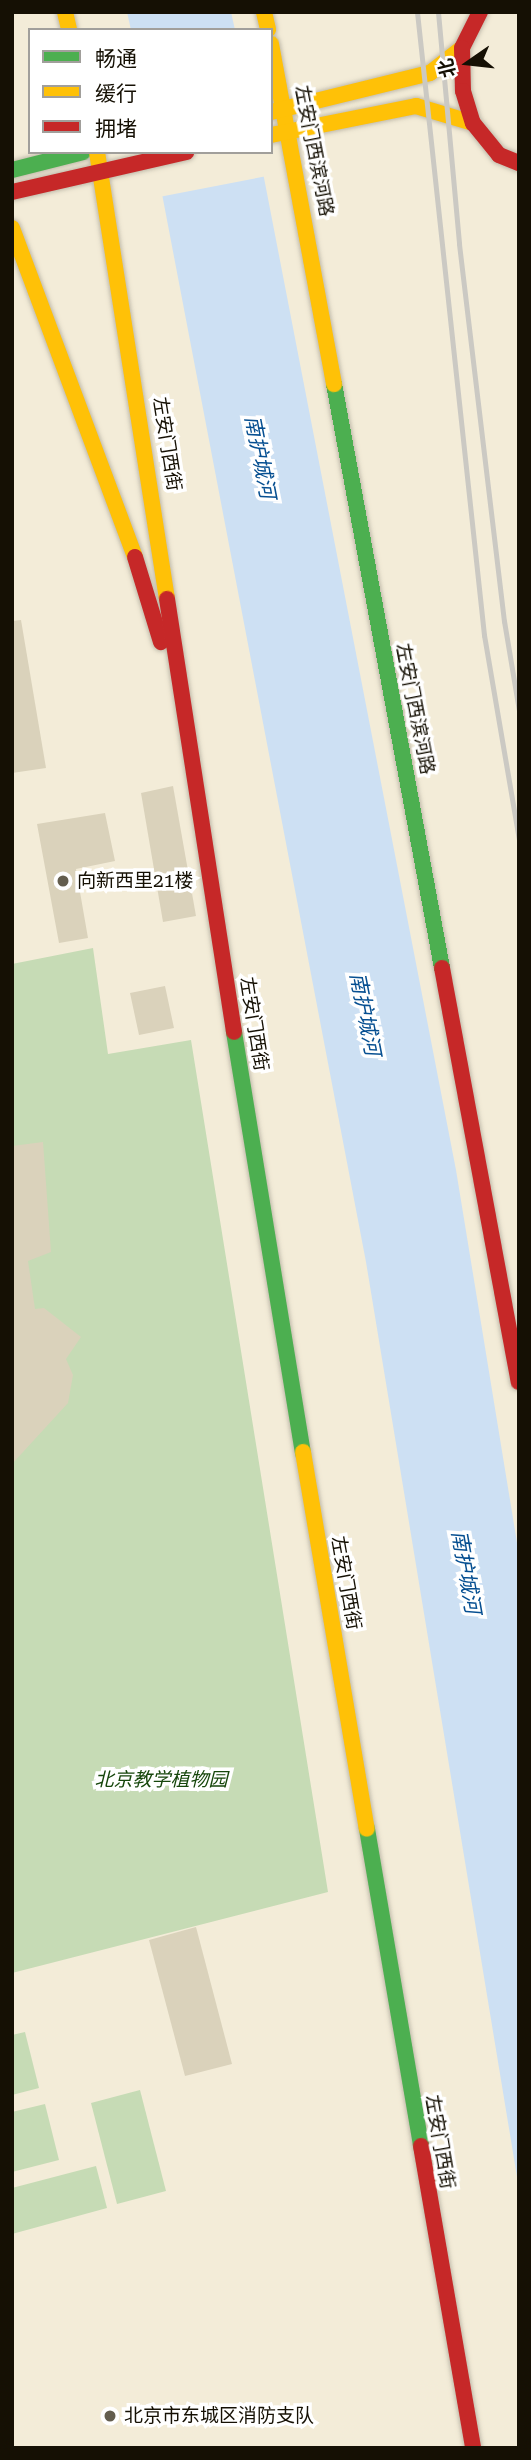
<!DOCTYPE html>
<meta charset="utf-8">
<style>
body{margin:0}
#map{position:relative;width:531px;height:2460px;overflow:hidden;background:#f3ecd8;font-family:"Roboto Serif","Noto Sans SC",serif}
div>[style]{position:absolute}
[style*='--x']{left:calc(var(--x)*1px);top:calc(var(--y)*1px);width:calc(var(--w)*1px);rotate:calc(var(--a)*1deg)}
.green>*{inset:0;background:#c6dbb5}
.water>*{inset:0;background:#cde0f3}
.pier>*{inset:0;background:#f3ecd8}
.building>*{inset:0;background:#dad2bb}
.roads{filter:drop-shadow(0 0 2px #c1bbab) drop-shadow(0 0 2px #c1bbab)}
.fast>*{height:16px;margin:-8px;padding:0 8px;transform-origin:8px;border-radius:8px;background:#4caf50}
.slow>*{height:16px;margin:-8px;padding:0 8px;transform-origin:8px;border-radius:8px;background:#ffc107}
.jam>*{height:16px;margin:-8px;padding:0 8px;transform-origin:8px;border-radius:8px;background:#c62828}
.rail>*{height:5px;margin:-2.5px;padding:0 2.5px;transform-origin:2.5px;border-radius:2.5px;background:#cbc9c3}
.dots>*{width:19px;height:19px;translate:-50% -50%;box-sizing:border-box;border:4px solid #fff;border-radius:50%}
span{translate:-50% -50%;white-space:nowrap;text-align:center;line-height:1.15;-webkit-text-stroke:7px #fff;paint-order:stroke}
.street-label{font-size:19px;color:#151004}
.poi-label{font-size:19px;color:#151004}
.left{translate:0 -50%;text-align:left}
.park-label{font-size:19px;color:#16460b;font-style:italic}
.water-label{font-size:21px;color:#064f91;font-style:italic}
.frame{position:absolute;inset:0;border:14px solid #151004;pointer-events:none}
.legend{position:absolute;left:28px;top:28px;width:245px;height:126px;box-sizing:border-box;background:#fff;border:2px solid #a19f9b;margin:0;padding:9px 12px;list-style:none;font-size:21px;color:#151004}
.legend li{display:flex;align-items:center;gap:14px;height:35px}
.legend b{width:35px;border:2px solid #a19f9b}
.north{position:absolute;left:433px;top:28px;width:70px;height:70px;-webkit-text-stroke:5px #fff;paint-order:stroke;rotate:256deg;font-size:19px;font-weight:700;line-height:28px;text-align:center;color:#151004}
.north::after{content:'';display:block;margin:auto;width:24px;height:32px;background:#151004;clip-path:polygon(50% 0,100% 100%,50% 72%,0 100%)}
</style>
<div id="map">
<div class="green">
<i style="clip-path:polygon(93px 948px,108px 1054px,191px 1040px,328px 1892px,12px 1973px,12px 964px)"></i>
<i style="clip-path:polygon(25px 2032px,39px 2088px,12px 2095px,12px 2035px)"></i>
<i style="clip-path:polygon(140px 2090px,166px 2191px,117px 2204px,91px 2103px)"></i>
<i style="clip-path:polygon(45px 2104px,59px 2160px,12px 2172px,12px 2112px)"></i>
<i style="clip-path:polygon(96px 2166px,107px 2208px,12px 2234px,12px 2188px)"></i>
</div>
<div class="water">
<i style="clip-path:polygon(127px 12px,231px 12px,235px 30px,131px 30px)"></i>
<i style="clip-path:polygon(154px 152px,259px 152px,456px 1170px,519px 1555px,519px 2189px,366px 1262px)"></i>
</div>
<div class="pier">
<i style="clip-path:polygon(150px 152px,262px 152px,267px 176px,159px 197px)"></i>
</div>
<div class="building">
<i style="clip-path:polygon(21px 620px,46px 768px,12px 773px,12px 621px)"></i>
<i style="clip-path:polygon(173px 786px,196px 916px,163px 922px,141px 793px)"></i>
<i style="clip-path:polygon(105px 813px,115px 861px,76px 869px,88px 938px,59px 943px,37px 824px)"></i>
<i style="clip-path:polygon(165px 986px,174px 1028px,139px 1035px,130px 993px)"></i>
<i style="clip-path:polygon(43px 1142px,51px 1252px,28px 1261px,35px 1309px,44px 1308px,81px 1337px,66px 1359px,73px 1375px,68px 1403px,12px 1464px,12px 1146px)"></i>
<i style="clip-path:polygon(196px 1927px,232px 2064px,185px 2076px,149px 1940px)"></i>
</div>
<div class="roads">
<div class="fast">
<i style="--x:12;--y:170;--w:73;--a:-14.2"></i>
<i style="--x:334;--y:384;--w:594;--a:79.52"></i>
<i style="--x:234;--y:1032;--w:426;--a:80.7"></i>
<i style="--x:367;--y:1829;--w:322;--a:80.3"></i>
</div>
<div class="slow">
<i style="--x:65;--y:12;--w:18;--a:77"></i>
<i style="--x:264;--y:12;--w:18;--a:77"></i>
<i style="--x:271;--y:44;--w:346;--a:79.5"></i>
<i style="--x:271;--y:112;--w:164;--a:-13.8"></i>
<i style="--x:430;--y:73;--w:41;--a:-38"></i>
<i style="--x:271;--y:135;--w:148;--a:-11.3"></i>
<i style="--x:416;--y:106;--w:59;--a:16.6"></i>
<i style="--x:97;--y:152;--w:452;--a:81.1"></i>
<i style="--x:12;--y:228;--w:351;--a:69.5"></i>
<i style="--x:303;--y:1452;--w:382;--a:80.4"></i>
</div>
<div class="jam">
<i style="--x:480;--y:12;--w:40;--a:116.6"></i>
<i style="--x:462;--y:48;--w:43;--a:88.7"></i>
<i style="--x:463;--y:91;--w:34;--a:73"></i>
<i style="--x:473;--y:123;--w:41;--a:50.9"></i>
<i style="--x:499;--y:155;--w:22;--a:22"></i>
<i style="--x:12;--y:192;--w:179;--a:-12.9"></i>
<i style="--x:135;--y:557;--w:89;--a:73"></i>
<i style="--x:167;--y:599;--w:438;--a:81.2"></i>
<i style="--x:442;--y:968;--w:421;--a:79.5"></i>
<i style="--x:421;--y:2146;--w:306;--a:80.2"></i>
</div>
</div>
<div class="rail">
<i style="--x:417;--y:12;--w:627;--a:83.86"></i>
<i style="--x:484;--y:635;--w:208;--a:80.3"></i>
<i style="--x:438;--y:12;--w:233;--a:84.8"></i>
<i style="--x:459;--y:244;--w:380;--a:83.2"></i>
<i style="--x:504;--y:621;--w:91;--a:80.5"></i>
</div>
<div class="dots">
<i style="left:63px;top:881px;background:#635d4e"></i>
<i style="left:110px;top:2416px;background:#635d4e"></i>
</div>
<div class="street-label">
<span style="left:314px;top:151px;rotate:79deg">左安门西滨河路</span>
<span style="left:167px;top:444px;rotate:81deg">左安门西街</span>
<span style="left:415px;top:709px;rotate:79deg">左安门西滨河路</span>
<span style="left:254px;top:1024px;rotate:81deg">左安门西街</span>
<span style="left:346px;top:1583px;rotate:80deg">左安门西街</span>
<span style="left:440px;top:2142px;rotate:80deg">左安门西街</span>
</div>
<div class="poi-label">
<span class="left" style="left:77px;top:881px">向新西里21楼</span>
<span class="left" style="left:124px;top:2416px">北京市东城区消防支队</span>
</div>
<div class="park-label">
<span style="left:161px;top:1780px">北京教学植物园</span>
</div>
<div class="water-label">
<span style="left:260px;top:457px;rotate:79deg">南护城河</span>
<span style="left:365px;top:1014px;rotate:79deg">南护城河</span>
<span style="left:466px;top:1572px;rotate:80deg">南护城河</span>
</div>
<div class="frame"></div>
<ul class="legend">
<li><b style="height:9px;background:#4caf50"></b>畅通</li>
<li><b style="height:9px;background:#ffc107"></b>缓行</li>
<li><b style="height:9px;background:#c62828"></b>拥堵</li>
</ul>
<div class="north">北</div>
</div>
